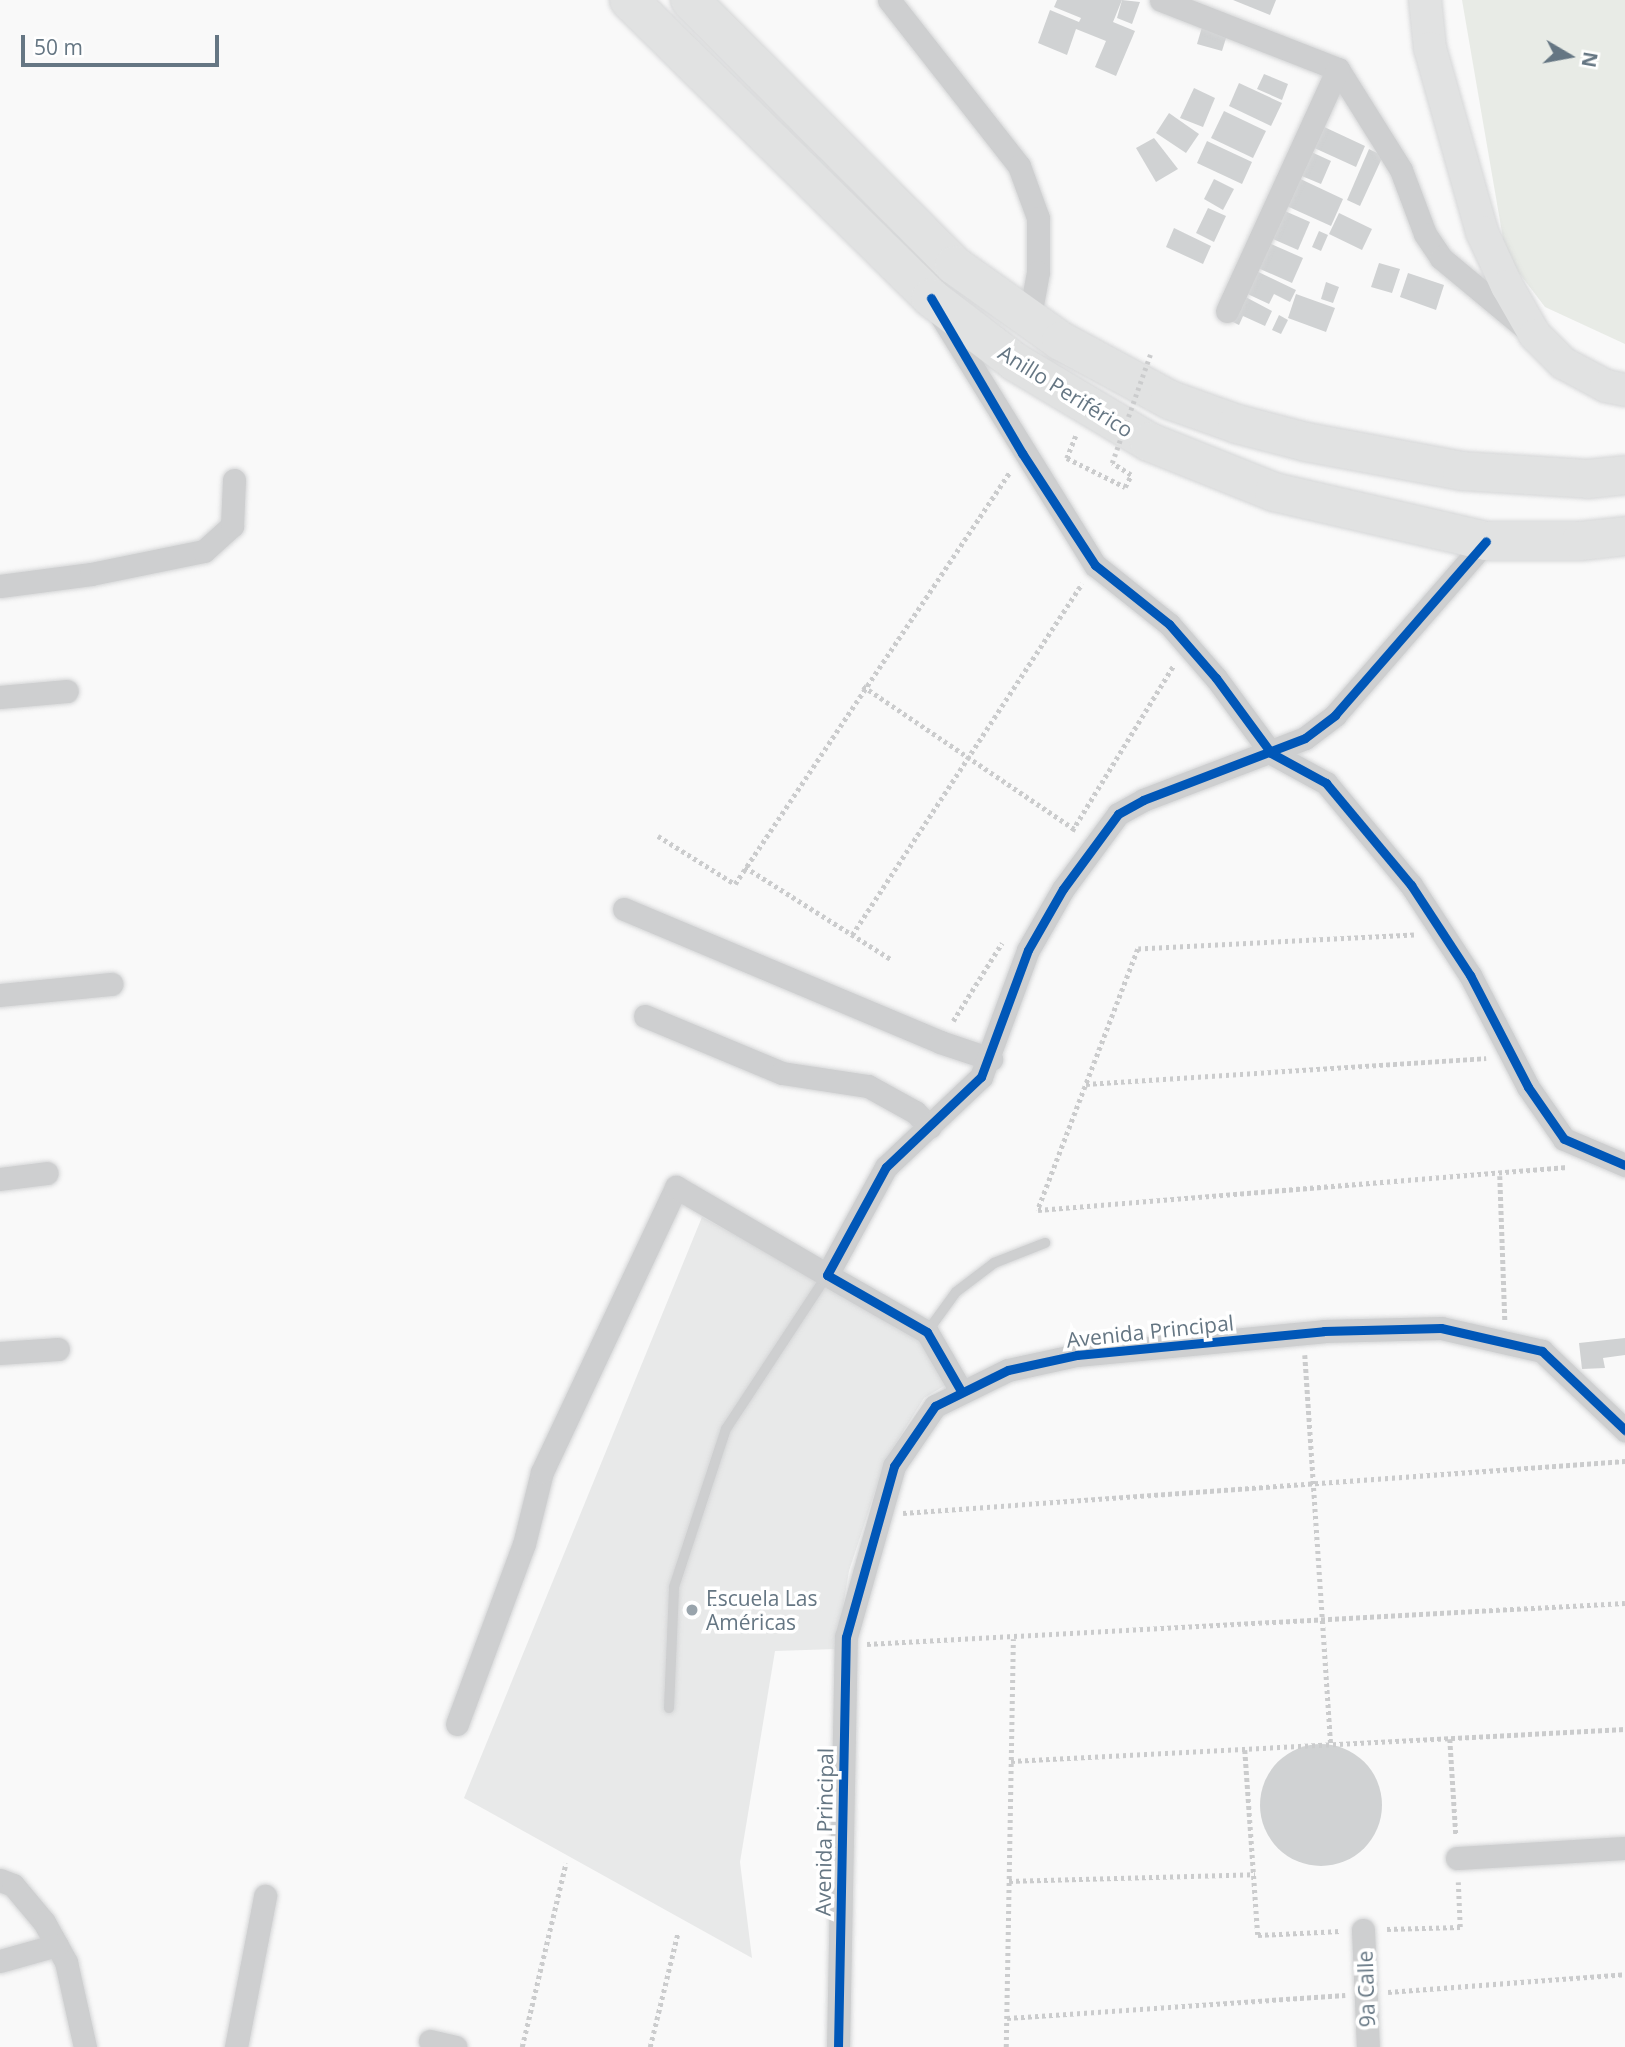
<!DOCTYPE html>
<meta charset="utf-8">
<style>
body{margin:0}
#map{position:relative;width:1625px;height:2047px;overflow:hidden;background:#f9f9f9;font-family:"Open Sans",sans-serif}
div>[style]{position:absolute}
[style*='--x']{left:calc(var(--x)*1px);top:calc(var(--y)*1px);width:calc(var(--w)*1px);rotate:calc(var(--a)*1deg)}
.built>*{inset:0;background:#e8e9e9}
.green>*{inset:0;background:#e8ebe6}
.building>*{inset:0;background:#d0d2d3}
.round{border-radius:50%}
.path>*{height:4.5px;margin-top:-2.25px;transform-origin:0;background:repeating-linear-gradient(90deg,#cbcccd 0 3.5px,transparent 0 7px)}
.roads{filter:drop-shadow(0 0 2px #d5d6d7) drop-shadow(0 0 2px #d5d6d7)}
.lane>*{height:10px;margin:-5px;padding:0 5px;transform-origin:5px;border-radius:5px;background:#cecfd0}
.street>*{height:23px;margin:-11.5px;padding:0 11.5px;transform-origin:11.5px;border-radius:11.5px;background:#cecfd0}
.secondary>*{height:32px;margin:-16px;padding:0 16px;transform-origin:16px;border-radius:16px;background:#e1e2e2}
.highway>*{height:38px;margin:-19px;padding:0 19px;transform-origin:19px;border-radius:19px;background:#e1e2e2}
.path-bridge>*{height:4.5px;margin-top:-2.25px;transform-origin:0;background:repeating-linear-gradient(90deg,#cbcccd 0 3.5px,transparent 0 7px)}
.cycleway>*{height:9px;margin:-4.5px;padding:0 4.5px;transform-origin:4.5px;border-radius:4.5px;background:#0057b8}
.dots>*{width:19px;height:19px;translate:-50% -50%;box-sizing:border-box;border:4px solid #fff;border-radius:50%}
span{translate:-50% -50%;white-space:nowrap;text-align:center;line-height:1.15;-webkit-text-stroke:7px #fff;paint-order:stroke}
.street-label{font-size:21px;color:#657683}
.poi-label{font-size:21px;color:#657683}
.left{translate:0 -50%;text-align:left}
.north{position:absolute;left:1534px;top:21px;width:70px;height:70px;-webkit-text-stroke:5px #fff;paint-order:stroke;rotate:100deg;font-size:19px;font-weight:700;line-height:28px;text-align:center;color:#657683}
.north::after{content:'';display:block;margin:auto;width:24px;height:32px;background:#657683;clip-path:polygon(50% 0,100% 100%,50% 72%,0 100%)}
.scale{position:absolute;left:21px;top:35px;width:198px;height:32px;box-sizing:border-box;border:4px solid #657683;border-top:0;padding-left:9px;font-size:21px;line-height:24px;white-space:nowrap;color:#657683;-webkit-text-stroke:5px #fff;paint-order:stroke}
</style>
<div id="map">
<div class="built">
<i style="clip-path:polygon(702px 1217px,920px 1336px,949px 1383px,924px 1398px,885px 1461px,849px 1571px,836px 1649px,775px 1651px,740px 1862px,752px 1958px,464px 1798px)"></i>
</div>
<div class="green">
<i style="clip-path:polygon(1462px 0,1625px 0,1625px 344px,1545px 307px,1506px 256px)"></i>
</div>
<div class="building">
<i style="clip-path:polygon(1057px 0,1122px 0,1113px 22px,1135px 31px,1116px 76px,1095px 67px,1106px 41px,1076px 29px,1067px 55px,1038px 43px,1050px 10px,1079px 22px,1081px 18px,1054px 7px)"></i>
<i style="clip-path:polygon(1122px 0,1140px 2px,1132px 24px,1117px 18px)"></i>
<i style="clip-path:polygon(1233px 0,1276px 0,1270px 15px)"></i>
<i style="clip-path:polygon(1202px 27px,1227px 35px,1222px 51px,1197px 44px)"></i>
<i style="clip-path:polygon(1264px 74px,1288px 84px,1282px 100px,1257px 89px)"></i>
<i style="clip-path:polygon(1239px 83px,1282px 103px,1271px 126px,1229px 106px)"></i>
<i style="clip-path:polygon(1194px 88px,1215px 98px,1203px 127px,1180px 118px)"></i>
<i style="clip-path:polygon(1224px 111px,1266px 131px,1253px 158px,1211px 138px)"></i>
<i style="clip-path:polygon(1169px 113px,1199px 134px,1186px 153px,1156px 133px)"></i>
<i style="clip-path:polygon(1320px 125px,1365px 146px,1356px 167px,1310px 146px)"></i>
<i style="clip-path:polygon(1154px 138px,1178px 169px,1156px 182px,1136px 148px)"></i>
<i style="clip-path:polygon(1207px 141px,1252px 162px,1242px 184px,1197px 163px)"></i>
<i style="clip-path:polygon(1369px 149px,1383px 156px,1360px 206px,1347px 200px)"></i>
<i style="clip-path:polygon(1307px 150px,1331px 161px,1321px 184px,1297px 174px)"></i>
<i style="clip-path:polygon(1292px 175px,1343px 199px,1331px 226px,1280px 203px)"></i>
<i style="clip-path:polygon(1214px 179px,1234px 189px,1223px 210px,1204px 199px)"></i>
<i style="clip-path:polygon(1208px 208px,1226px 216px,1214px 242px,1196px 233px)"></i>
<i style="clip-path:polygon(1278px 208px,1310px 222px,1298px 250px,1266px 236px)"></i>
<i style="clip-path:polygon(1339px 213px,1372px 229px,1362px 250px,1329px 234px)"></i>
<i style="clip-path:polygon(1174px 228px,1211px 246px,1203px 264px,1166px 247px)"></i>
<i style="clip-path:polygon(1319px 231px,1328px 235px,1321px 251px,1312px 247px)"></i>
<i style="clip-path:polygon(1262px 240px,1303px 258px,1292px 283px,1251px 265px)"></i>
<i style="clip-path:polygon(1379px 263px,1400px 269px,1392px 293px,1371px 287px)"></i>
<i style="clip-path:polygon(1250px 268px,1296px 290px,1290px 302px,1274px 294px,1269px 304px,1239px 290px)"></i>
<i style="clip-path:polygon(1408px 273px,1444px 285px,1436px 310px,1400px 297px)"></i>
<i style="clip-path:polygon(1326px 282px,1339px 287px,1333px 303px,1321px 299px)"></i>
<i style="clip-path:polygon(1240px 294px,1272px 311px,1265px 326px,1243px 316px,1239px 325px,1227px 319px)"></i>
<i style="clip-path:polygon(1296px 294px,1335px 308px,1326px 332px,1288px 318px)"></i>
<i style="clip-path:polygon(1279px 315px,1288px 320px,1281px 334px,1272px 330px)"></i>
<i style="clip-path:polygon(1625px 1338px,1625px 1355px,1603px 1358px,1605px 1368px,1582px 1369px,1579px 1343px)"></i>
<i class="round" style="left:1260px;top:1744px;width:122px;height:122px"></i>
</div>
<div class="path">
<i style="--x:1076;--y:436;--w:24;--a:112"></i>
<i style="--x:1067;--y:458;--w:65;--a:26.6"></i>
<i style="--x:1125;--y:487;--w:13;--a:-63"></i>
<i style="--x:1131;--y:475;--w:22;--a:-148"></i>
<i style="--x:863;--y:686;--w:255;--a:34.1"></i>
<i style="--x:1072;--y:831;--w:193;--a:-58.5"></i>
<i style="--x:658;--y:836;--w:91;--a:31.9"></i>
<i style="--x:735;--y:884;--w:496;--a:-56.3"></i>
<i style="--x:745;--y:867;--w:174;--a:32.3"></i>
<i style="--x:852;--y:935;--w:420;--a:-56.8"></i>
<i style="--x:1414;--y:935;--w:276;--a:177.1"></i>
<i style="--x:1138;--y:949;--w:280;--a:111"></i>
<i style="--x:1038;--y:1210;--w:531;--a:-4.65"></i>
<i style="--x:953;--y:1021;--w:92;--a:-57.9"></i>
<i style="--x:1086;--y:1084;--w:401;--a:-3.7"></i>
<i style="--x:1500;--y:1176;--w:145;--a:88"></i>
<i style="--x:1305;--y:1355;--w:391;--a:86.2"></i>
<i style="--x:903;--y:1513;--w:724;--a:-4.12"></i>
<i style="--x:867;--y:1644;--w:759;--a:-3.1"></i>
<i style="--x:1450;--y:1739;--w:96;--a:86.4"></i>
<i style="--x:1245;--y:1750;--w:185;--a:86"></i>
<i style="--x:1258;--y:1935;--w:82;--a:-2.8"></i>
<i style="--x:1011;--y:1761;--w:615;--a:-2.98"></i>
<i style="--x:1009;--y:1881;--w:246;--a:-1.6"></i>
<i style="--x:1387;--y:1929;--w:73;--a:-1.6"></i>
<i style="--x:1460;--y:1927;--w:45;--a:-92.5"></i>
<i style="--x:1388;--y:1992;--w:238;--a:-4.3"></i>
<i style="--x:1007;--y:2018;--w:339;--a:-3.9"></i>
<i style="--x:522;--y:2047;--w:189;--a:-76.6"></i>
<i style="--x:650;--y:2047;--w:118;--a:-76.3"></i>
<i style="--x:1006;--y:2047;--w:408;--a:-89"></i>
</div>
<div class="roads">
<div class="lane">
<i style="--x:927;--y:1332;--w:49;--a:-54.1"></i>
<i style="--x:956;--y:1292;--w:48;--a:-37.3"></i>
<i style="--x:994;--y:1263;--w:55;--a:-21.4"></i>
<i style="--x:669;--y:1708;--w:121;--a:-87.6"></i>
<i style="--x:674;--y:1587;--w:166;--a:-71.8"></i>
<i style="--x:726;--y:1429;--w:184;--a:-56.7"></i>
</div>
<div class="street">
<i style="--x:889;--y:0;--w:211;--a:51.9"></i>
<i style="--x:1019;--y:166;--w:55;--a:69.9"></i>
<i style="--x:1038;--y:218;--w:54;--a:90"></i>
<i style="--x:1038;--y:272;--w:50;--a:100.4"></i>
<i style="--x:1161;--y:0;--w:190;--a:21.3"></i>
<i style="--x:1338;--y:69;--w:119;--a:58"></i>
<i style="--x:1401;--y:170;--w:68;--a:69.4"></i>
<i style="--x:1425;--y:234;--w:29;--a:56"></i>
<i style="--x:1441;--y:258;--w:108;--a:39.7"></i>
<i style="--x:1227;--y:311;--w:266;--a:-65.4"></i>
<i style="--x:941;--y:316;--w:293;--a:58.3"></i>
<i style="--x:1095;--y:565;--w:95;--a:38.6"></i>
<i style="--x:1169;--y:624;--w:72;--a:49"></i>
<i style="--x:1216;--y:678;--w:93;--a:53.7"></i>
<i style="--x:1271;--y:753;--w:63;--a:28.6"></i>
<i style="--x:1326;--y:783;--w:133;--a:50.2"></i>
<i style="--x:1411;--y:885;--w:108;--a:56.8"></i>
<i style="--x:1470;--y:975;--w:126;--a:62.6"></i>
<i style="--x:1528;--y:1087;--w:63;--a:55.3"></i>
<i style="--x:1564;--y:1139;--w:66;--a:23.1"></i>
<i style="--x:0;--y:586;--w:92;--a:-7.5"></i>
<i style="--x:91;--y:574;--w:115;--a:-11.5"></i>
<i style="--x:204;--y:551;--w:38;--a:-42"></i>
<i style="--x:232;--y:526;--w:46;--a:-87.5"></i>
<i style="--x:0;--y:697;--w:67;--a:-5.1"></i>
<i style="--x:624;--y:909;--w:343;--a:22.8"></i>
<i style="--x:940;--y:1042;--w:54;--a:18.4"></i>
<i style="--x:0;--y:995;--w:112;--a:-5.7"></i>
<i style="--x:645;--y:1016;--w:148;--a:22.6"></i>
<i style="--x:782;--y:1073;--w:87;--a:8.6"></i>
<i style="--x:868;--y:1086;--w:54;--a:29"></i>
<i style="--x:915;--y:1112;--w:21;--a:45"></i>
<i style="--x:0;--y:1179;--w:47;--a:-7.3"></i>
<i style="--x:0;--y:1353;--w:58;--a:-3.9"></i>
<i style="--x:961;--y:1391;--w:68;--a:-120"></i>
<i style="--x:927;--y:1332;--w:115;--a:-150.3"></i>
<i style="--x:827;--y:1275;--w:123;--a:-61.4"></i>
<i style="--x:886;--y:1167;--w:131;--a:-43.5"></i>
<i style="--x:981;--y:1077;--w:135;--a:-69.7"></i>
<i style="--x:1028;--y:950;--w:70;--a:-60.2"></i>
<i style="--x:1063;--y:889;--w:93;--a:-53.7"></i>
<i style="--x:1118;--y:814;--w:29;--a:-29"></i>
<i style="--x:1143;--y:800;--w:173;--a:-20.9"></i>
<i style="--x:1305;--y:738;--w:38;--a:-37"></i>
<i style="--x:1335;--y:715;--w:230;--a:-49"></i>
<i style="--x:457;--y:1724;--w:192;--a:-69.6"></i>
<i style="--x:524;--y:1544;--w:74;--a:-76"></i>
<i style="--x:542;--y:1472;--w:315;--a:-64.8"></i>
<i style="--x:676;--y:1187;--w:175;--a:30.2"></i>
<i style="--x:1457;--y:1858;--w:168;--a:-3.4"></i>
<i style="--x:0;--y:1880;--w:14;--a:21"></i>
<i style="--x:13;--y:1885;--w:48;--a:50"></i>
<i style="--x:44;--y:1922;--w:46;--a:61.2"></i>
<i style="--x:66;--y:1962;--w:87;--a:77.4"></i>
<i style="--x:1363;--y:1930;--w:117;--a:87.6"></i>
<i style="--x:0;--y:1961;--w:59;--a:-15.7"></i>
<i style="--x:430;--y:2041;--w:26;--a:13"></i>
<i style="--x:236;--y:2047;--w:154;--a:-79.1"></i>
<i style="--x:838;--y:2047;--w:410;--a:-88.9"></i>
<i style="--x:846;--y:1637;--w:178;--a:-74.3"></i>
<i style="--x:894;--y:1466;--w:73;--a:-55.7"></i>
<i style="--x:935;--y:1406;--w:81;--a:-26.3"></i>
<i style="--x:1008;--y:1370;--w:71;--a:-12.3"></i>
<i style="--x:1077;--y:1355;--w:248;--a:-5.5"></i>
<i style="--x:1324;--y:1331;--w:117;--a:-1.5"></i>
<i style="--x:1441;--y:1328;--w:104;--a:12.8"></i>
<i style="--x:1542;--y:1351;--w:115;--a:43.6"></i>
</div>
<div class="secondary">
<i style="--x:1425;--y:0;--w:48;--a:84.1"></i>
<i style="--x:1430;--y:48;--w:191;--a:74.2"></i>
<i style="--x:1482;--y:232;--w:60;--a:65.2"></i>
<i style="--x:1507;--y:286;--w:56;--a:60.3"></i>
<i style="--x:1535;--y:335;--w:40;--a:45"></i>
<i style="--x:1563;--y:363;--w:49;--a:28.1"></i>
<i style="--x:1606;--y:386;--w:19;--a:12"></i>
</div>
<div class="highway">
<i style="--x:629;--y:0;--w:424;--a:44.6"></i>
<i style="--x:931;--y:298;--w:106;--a:37.3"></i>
<i style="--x:1015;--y:362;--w:156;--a:30.8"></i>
<i style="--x:1149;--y:442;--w:135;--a:21.8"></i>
<i style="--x:1274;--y:492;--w:218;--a:13"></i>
<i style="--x:1486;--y:541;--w:95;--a:0"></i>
<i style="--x:1581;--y:541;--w:44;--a:-6.5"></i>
<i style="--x:690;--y:0;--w:374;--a:45.1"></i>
<i style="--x:954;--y:265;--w:131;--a:35.4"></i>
<i style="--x:1061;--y:341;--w:124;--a:28.4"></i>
<i style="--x:1170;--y:400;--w:71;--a:19.7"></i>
<i style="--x:1237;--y:424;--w:71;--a:14.6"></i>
<i style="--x:1306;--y:442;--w:159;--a:10.5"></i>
<i style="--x:1462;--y:471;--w:126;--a:3.6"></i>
<i style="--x:1588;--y:479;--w:37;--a:-6"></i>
</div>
</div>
<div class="path-bridge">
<i style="--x:1112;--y:463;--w:118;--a:-70.6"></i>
</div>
<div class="cycleway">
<i style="--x:931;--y:298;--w:180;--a:59.6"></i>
<i style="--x:1022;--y:453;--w:134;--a:56.9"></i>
<i style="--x:1095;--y:565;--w:95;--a:38.6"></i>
<i style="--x:1169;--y:624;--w:72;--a:49"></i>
<i style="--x:1216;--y:678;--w:93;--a:53.7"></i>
<i style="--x:1271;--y:753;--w:63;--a:28.6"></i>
<i style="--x:1326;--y:783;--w:133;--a:50.2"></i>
<i style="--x:1411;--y:885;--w:108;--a:56.8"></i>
<i style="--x:1470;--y:975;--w:126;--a:62.6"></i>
<i style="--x:1528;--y:1087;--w:63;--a:55.3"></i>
<i style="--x:1564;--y:1139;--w:66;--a:23.1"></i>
<i style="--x:961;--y:1391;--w:68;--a:-120"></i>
<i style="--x:927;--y:1332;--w:115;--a:-150.3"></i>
<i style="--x:827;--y:1275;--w:123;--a:-61.4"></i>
<i style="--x:886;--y:1167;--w:131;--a:-43.5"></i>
<i style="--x:981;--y:1077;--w:135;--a:-69.7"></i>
<i style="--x:1028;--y:950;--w:70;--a:-60.2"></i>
<i style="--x:1063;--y:889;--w:93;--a:-53.7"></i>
<i style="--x:1118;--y:814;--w:29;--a:-29"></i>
<i style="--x:1143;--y:800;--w:173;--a:-20.9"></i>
<i style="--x:1305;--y:738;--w:38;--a:-37"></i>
<i style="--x:1335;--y:715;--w:230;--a:-49"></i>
<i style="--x:838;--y:2047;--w:410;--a:-88.9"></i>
<i style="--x:846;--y:1637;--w:178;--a:-74.3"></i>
<i style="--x:894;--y:1466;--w:73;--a:-55.7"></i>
<i style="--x:935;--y:1406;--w:81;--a:-26.3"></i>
<i style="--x:1008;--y:1370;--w:71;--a:-12.3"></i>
<i style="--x:1077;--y:1355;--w:248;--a:-5.5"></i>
<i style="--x:1324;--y:1331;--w:117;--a:-1.5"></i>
<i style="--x:1441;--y:1328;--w:104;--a:12.8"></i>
<i style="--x:1542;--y:1351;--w:115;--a:43.6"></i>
</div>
<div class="dots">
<i style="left:692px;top:1610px;background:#99a4ac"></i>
</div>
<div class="street-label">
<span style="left:1066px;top:391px;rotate:32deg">Anillo Periférico</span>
<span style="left:1150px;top:1331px;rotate:-6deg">Avenida Principal</span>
<span style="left:824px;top:1832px;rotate:-89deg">Avenida Principal</span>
<span style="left:1366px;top:1989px;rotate:-92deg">9a Calle</span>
</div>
<div class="poi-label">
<span class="left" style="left:706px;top:1610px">Escuela Las<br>Américas</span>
</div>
<div class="north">N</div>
<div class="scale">50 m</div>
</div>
